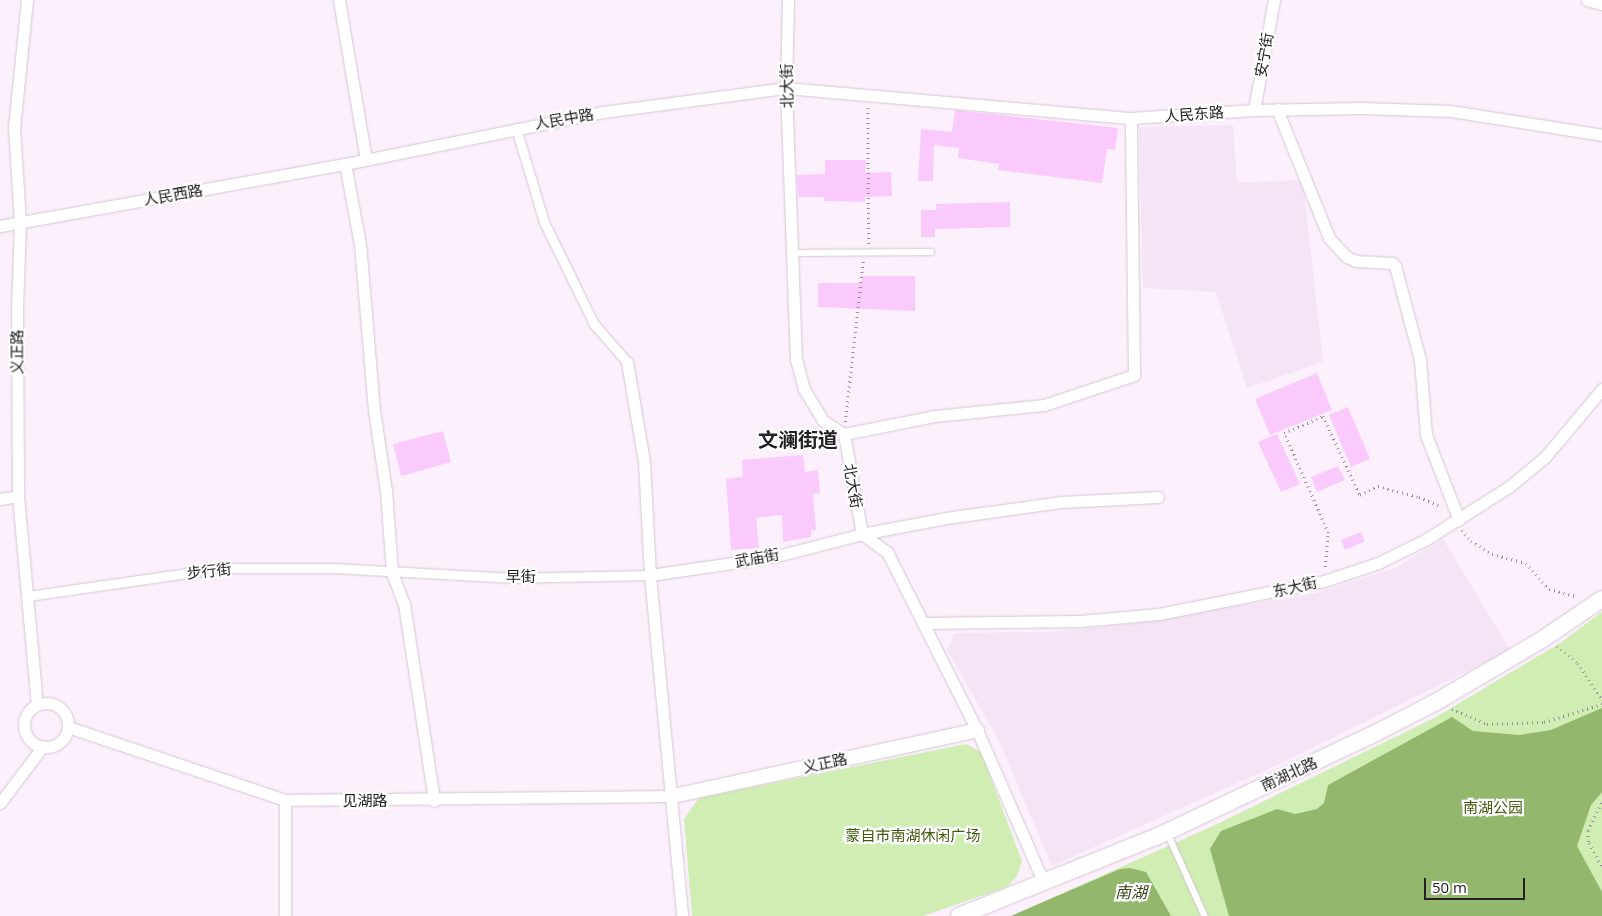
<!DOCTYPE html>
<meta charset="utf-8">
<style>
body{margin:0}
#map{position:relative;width:1602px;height:916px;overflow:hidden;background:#fcf0fd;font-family:"Open Sans","Noto Sans SC",sans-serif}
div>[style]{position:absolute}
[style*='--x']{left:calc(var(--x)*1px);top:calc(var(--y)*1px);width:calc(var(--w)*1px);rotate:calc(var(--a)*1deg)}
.built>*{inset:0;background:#f5e3f6}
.green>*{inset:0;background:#d0edb3}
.water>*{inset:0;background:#93b76d}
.building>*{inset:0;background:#facafd}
.path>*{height:2.5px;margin-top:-1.25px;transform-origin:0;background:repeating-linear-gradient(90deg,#978e98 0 1px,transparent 0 5px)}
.roads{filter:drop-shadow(0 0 1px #d3c7d3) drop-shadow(0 0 1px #d3c7d3)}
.service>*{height:5.5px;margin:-2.75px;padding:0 2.75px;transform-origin:2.75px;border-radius:2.75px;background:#fff}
.pedestrian>*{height:9px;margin:-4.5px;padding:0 4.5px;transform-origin:4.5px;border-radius:4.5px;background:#fff}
.minor>*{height:11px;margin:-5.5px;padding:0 5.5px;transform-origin:5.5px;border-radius:5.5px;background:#fff}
.minor>.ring{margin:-5.5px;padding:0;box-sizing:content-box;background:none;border:11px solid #fff;border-radius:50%}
.tertiary>*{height:14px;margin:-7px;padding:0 7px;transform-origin:7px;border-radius:7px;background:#fff}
.secondary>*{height:16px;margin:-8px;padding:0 8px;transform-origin:8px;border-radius:8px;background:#fff}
span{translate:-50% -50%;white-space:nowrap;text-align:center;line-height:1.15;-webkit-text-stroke:4.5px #fff;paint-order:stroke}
.street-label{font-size:15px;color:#242025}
.park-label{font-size:15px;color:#3c5c0b}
.water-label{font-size:16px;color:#304713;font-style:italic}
.district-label{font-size:20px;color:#242025;font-weight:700}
.scale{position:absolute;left:1424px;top:878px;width:101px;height:22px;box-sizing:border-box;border:2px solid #242025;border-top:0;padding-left:6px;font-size:15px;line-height:18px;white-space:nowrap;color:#242025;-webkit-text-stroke:4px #fff;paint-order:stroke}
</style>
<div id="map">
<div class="built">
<i style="clip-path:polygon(1233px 125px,1237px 183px,1300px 180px,1304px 191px,1323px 362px,1247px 388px,1216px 292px,1143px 288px,1139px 127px)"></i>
<i style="clip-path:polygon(1443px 539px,1510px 650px,1282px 763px,1052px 866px,998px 739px,947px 650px,955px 633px,1050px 632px,1137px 623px,1316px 593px,1395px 568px)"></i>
</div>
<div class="green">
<i style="clip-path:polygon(1602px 612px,1602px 916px,1011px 916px,1215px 825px,1436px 717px,1560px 643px)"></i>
<i style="clip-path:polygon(966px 744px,981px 752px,1022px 861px,1017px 876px,1007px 887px,923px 916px,692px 916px,684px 819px,699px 798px)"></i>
</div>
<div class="water">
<i style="clip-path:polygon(1602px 708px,1602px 792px,1591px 805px,1577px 846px,1602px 892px,1602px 916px,1229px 916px,1210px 849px,1221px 831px,1277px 809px,1295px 814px,1317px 809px,1324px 803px,1328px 785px,1452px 717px,1473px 731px,1519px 735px,1551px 730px)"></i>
<i style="clip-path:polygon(1130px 868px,1146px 872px,1171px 916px,1011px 916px,1120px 869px)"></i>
</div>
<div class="building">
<i style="clip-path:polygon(955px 110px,1118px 128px,1115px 150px,1107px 149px,1102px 183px,998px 170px,999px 164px,958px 158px,959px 148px,934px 145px,933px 181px,918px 181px,921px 129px,952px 132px)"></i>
<i style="clip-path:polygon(825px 160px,866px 160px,865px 173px,891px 172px,892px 196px,865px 197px,865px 202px,824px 201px,824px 197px,798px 197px,797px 175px,825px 174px)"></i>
<i style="clip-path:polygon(1010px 202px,1010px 227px,935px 229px,935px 237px,921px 237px,921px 210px,936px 210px,936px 204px)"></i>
<i style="clip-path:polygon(862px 276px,915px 276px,915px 311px,818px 307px,818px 283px,862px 283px)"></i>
<i style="clip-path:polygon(1317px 373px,1332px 410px,1270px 435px,1255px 399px)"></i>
<i style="clip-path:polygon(1348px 407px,1370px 459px,1351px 467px,1329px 415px)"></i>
<i style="clip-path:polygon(443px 431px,451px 462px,401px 476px,393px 444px)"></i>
<i style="clip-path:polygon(1277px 434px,1300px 484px,1281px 492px,1258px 442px)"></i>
<i style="clip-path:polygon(803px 455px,805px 472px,818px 470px,820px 493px,813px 494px,816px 530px,811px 530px,811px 537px,783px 542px,782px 515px,756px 518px,759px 548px,731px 550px,726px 479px,743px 477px,742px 460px)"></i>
<i style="clip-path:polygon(1338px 466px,1345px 480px,1317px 492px,1311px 477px)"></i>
<i style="clip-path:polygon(1361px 532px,1365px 541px,1345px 550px,1341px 540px)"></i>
</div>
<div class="path">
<i style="--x:868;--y:108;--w:136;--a:89.6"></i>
<i style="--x:845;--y:422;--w:162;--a:-83.6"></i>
<i style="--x:1462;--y:530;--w:14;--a:51"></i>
<i style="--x:1471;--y:541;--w:25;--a:32"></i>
<i style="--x:1492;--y:554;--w:35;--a:15"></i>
<i style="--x:1526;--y:563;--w:35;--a:49"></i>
<i style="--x:1549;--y:589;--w:30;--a:15"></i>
<i style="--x:1325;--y:567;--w:34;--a:-85"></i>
<i style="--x:1328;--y:533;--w:109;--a:-113.7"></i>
<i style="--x:1284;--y:433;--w:43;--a:-23.6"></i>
<i style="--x:1323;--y:416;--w:87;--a:64.9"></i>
<i style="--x:1360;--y:495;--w:20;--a:-27"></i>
<i style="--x:1378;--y:486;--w:42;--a:15"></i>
<i style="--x:1419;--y:497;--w:25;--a:23"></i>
<i style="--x:1557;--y:646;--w:27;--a:39"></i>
<i style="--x:1578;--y:663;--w:44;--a:57"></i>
<i style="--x:1452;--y:709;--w:38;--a:23"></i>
<i style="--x:1487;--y:724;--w:57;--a:-2"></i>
<i style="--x:1544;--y:722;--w:61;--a:-17.2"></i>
<i style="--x:1602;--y:803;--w:31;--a:117"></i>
<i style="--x:1588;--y:831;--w:12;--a:85"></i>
<i style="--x:1589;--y:843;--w:26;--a:61"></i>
</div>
<div class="roads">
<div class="service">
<i style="--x:794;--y:253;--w:137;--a:-0.4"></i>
<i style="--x:1168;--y:834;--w:90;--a:65.7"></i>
</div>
<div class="pedestrian">
<i style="--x:516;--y:128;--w:98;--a:73.4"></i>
<i style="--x:544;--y:222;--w:114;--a:63.9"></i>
<i style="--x:594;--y:324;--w:50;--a:49"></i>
<i style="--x:28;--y:596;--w:196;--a:-8.2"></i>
<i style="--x:222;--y:568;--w:111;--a:0"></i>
<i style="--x:333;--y:568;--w:181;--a:3.2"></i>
<i style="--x:514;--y:578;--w:136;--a:-1.3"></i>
</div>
<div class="minor">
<i style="--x:27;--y:0;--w:128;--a:95.8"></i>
<i style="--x:14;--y:127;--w:95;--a:86.4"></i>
<i style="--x:20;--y:222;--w:86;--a:92"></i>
<i style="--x:17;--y:308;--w:188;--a:89.7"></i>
<i style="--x:18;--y:496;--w:210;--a:84.8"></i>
<i style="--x:339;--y:0;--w:161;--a:80.4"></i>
<i style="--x:788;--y:0;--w:88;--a:91.3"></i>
<i style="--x:786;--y:88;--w:271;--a:87.9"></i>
<i style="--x:796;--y:359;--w:31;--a:75"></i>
<i style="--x:804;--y:389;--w:37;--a:59"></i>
<i style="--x:823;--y:421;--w:25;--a:32"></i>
<i style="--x:844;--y:434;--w:102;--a:79.8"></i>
<i style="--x:862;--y:534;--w:31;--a:36"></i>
<i style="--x:887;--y:552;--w:199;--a:63.2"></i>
<i style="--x:977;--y:730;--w:167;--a:66.4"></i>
<i style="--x:1587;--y:0;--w:16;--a:15"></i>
<i style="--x:1277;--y:109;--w:139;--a:68"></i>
<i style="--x:1329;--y:238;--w:26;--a:47"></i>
<i style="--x:1347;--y:257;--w:10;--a:24"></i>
<i style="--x:1356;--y:261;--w:36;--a:3"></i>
<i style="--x:1392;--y:263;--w:4;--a:45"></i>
<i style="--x:1395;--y:266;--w:97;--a:75.1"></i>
<i style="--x:1420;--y:360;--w:75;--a:85.4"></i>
<i style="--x:1426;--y:435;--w:91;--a:68.8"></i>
<i style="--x:1254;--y:110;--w:112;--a:-79.7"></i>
<i style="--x:345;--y:164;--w:81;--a:79.4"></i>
<i style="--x:360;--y:244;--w:167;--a:85.2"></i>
<i style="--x:374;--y:410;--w:82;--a:81.6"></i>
<i style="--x:386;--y:491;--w:82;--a:85.8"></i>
<i style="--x:392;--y:573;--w:33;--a:69"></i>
<i style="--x:404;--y:604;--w:199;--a:81.3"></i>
<i style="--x:0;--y:226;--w:351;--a:-10.2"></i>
<i style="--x:345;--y:164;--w:263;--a:-11.4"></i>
<i style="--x:603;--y:112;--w:185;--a:-7.5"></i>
<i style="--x:786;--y:88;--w:346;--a:5"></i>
<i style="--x:1131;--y:118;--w:123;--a:-3.7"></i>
<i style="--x:1254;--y:110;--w:108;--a:-1.1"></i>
<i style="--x:1362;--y:108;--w:89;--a:1.9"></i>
<i style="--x:1451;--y:111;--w:153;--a:9"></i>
<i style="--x:627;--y:362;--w:100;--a:80.3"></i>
<i style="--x:644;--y:461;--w:114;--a:87"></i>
<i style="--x:650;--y:575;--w:342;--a:84.6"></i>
<i style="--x:844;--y:434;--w:93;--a:-11.2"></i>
<i style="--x:935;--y:416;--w:110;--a:-5.8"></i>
<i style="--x:1044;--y:405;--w:95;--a:-18.4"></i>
<i style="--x:1134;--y:375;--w:257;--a:-90.7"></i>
<i style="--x:0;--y:499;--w:18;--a:-9"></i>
<i style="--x:650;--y:575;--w:124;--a:-8.3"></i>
<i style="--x:773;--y:557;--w:92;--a:-14.5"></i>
<i style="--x:862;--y:534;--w:86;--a:-10.8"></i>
<i style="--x:946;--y:518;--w:117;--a:-7.9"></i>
<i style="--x:1062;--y:502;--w:96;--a:-3"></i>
<i style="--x:923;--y:623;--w:157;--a:-0.7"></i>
<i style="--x:1080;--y:621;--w:79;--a:-5.1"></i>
<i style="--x:1159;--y:614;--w:168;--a:-11.3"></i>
<i style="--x:1324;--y:581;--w:57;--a:-18.4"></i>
<i style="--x:1378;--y:563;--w:52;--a:-26.1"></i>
<i style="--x:1425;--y:540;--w:101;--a:-32.4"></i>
<i style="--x:1510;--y:486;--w:45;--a:-39.6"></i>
<i style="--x:1545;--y:457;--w:89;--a:-50"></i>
<i class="ring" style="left:24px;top:703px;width:33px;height:33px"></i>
<i style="--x:68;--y:727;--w:229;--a:18.6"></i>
<i style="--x:285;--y:800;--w:388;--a:-0.6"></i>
<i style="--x:285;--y:800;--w:116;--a:90"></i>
<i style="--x:0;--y:803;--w:71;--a:-53"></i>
</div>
<div class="tertiary">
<i style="--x:673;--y:796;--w:311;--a:-12.2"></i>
</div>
<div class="secondary">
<i style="--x:959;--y:916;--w:214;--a:-21.9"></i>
<i style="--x:1158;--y:836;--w:234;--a:-25.3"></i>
<i style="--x:1370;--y:736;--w:74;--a:-27.3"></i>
<i style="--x:1436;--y:702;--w:124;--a:-30.5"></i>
<i style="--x:1543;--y:639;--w:71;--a:-34.1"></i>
</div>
</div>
<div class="street-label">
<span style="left:1264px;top:55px;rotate:-80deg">安宁街</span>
<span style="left:787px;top:86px;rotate:-91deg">北大街</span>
<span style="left:1194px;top:114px;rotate:-4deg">人民东路</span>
<span style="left:564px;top:119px;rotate:-10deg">人民中路</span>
<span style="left:173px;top:195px;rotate:-10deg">人民西路</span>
<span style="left:17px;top:352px;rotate:-90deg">义正路</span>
<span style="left:853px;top:486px;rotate:80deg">北大街</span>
<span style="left:757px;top:558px;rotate:-10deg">武庙街</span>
<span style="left:209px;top:571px;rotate:-6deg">步行街</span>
<span style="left:521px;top:577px">早街</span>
<span style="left:1295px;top:587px;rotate:-13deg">东大街</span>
<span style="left:825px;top:763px;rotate:-12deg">义正路</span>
<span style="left:1289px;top:774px;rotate:-25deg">南湖北路</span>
<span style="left:365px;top:801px">见湖路</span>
</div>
<div class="park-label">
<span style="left:1493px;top:808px">南湖公园</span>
<span style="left:913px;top:836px">蒙自市南湖休闲广场</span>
</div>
<div class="water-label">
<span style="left:1131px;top:892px">南湖</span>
</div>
<div class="district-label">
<span style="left:798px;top:439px">文澜街道</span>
</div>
<div class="scale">50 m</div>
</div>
